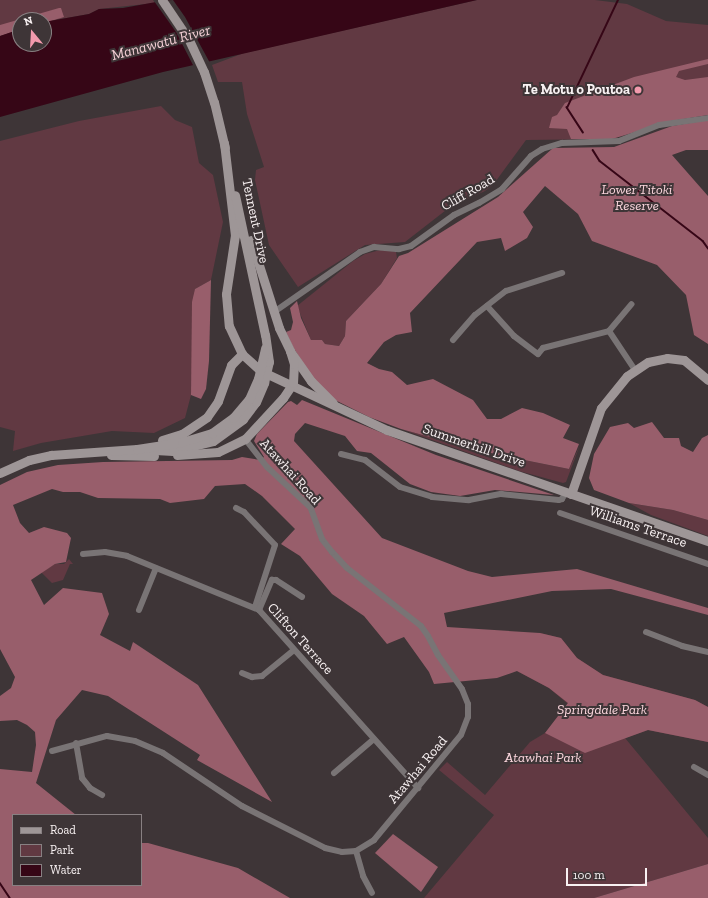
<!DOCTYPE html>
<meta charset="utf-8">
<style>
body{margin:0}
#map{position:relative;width:708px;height:898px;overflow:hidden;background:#3e3537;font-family:"Zilla Slab",serif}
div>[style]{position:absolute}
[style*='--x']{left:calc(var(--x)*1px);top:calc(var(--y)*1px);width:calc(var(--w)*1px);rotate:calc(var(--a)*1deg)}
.green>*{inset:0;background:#613942}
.forest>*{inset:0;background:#985e6b}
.water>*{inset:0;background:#360616}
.pier>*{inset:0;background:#3e3537}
.stream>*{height:1.5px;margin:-0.75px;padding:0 0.75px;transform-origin:0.75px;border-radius:0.75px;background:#360616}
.street>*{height:6px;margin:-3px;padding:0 3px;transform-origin:3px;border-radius:3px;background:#797475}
.secondary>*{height:9px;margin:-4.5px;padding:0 4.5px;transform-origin:4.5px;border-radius:4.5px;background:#9e9697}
.dots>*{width:11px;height:11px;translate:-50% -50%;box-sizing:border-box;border:2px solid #3e3537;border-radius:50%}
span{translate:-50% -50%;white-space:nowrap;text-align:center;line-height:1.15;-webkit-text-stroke:4px #3e3537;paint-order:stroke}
.poi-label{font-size:14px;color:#f8f1f2;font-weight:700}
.right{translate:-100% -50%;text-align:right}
.park-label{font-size:14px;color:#fcd7de;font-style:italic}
.street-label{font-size:14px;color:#f8f1f2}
.water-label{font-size:15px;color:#f4cfd5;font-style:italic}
.legend{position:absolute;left:12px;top:814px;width:130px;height:72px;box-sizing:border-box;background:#3e3537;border:1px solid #888082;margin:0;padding:5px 7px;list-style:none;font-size:12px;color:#f8f1f2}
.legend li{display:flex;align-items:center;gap:8px;height:20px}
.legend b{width:20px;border:1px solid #888082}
.north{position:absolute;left:12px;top:12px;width:40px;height:40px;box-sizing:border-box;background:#3e3537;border:1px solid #888082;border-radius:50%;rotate:342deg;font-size:11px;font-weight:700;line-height:16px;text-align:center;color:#f8f1f2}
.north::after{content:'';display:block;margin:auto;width:14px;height:18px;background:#f29aad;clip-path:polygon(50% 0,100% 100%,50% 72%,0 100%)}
.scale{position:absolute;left:566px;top:868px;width:81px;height:18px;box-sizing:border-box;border:2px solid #f8f1f2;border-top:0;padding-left:5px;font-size:12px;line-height:14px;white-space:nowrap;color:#f8f1f2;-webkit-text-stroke:3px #3e3537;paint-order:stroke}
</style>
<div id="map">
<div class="green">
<i style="clip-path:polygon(0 0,153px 0,155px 3px,99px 9px,89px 14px,44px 22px,20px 20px,0 36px)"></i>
<i style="clip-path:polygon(477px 0,595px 0,627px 4px,666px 21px,708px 25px,708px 115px,671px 121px,612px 139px,526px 140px,493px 185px,485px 191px,450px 207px,405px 242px,365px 245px,298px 287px,269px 245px,255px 180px,256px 170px,264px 167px,247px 114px,242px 82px,218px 82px,212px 65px,244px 53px)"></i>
<i style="clip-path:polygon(161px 106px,175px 120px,192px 127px,199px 163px,213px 175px,223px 222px,211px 280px,195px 289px,191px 395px,185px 418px,154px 433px,112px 431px,41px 443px,13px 451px,15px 431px,0 427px,0 141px,79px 121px)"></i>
<i style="clip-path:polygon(384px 249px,396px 252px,397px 258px,381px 284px,346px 321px,345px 336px,339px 346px,325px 344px,322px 340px,311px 340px,297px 306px,353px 261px,365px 254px)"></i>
<i style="clip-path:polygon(401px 429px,484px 452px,569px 469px,580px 445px,566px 482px,563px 483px,519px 471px)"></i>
<i style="clip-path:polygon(629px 503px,673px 510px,708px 520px,708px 536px,651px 515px)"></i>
<i style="clip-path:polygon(69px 559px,73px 564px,70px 564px,63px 580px,52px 583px,41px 572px,55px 564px,64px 564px)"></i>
<i style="clip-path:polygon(540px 633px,561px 638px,577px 658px,603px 675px,695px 700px,708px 707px,708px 742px,648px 730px,625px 738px,708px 838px,708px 864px,594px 898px,424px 898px,494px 815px,439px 770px,447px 762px,485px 795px,530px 742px,545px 733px,568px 704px,549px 688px,517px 671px)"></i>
</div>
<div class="forest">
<i style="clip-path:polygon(59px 8px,61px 8px,64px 17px,44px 23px,44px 20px,20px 20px,20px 30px,0 36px,0 25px)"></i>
<i style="clip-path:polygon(708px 59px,708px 64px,679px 71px,676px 77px,685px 80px,708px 77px,708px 115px,671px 121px,612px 139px,571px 139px,567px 129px,549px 128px,552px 117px,557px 115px,565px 103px,634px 77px)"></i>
<i style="clip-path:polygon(708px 120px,708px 150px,686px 150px,672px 155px,708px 196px,708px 344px,694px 335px,686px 295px,657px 265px,592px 241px,578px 214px,545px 186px,523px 212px,533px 227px,527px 238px,505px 251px,501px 238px,477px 242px,410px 313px,412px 332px,396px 335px,384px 342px,367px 363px,379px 369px,392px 372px,407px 385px,433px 379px,473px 400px,487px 419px,501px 419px,522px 408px,543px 413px,570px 425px,563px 438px,579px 444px,569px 469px,484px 452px,401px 429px,369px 417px,337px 401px,327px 393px,310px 374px,293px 347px,286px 332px,291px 330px,293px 322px,290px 308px,297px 301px,301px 318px,311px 340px,322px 340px,325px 344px,339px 346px,345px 336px,346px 321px,381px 284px,399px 256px,408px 253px,498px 197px,553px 148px,614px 147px,672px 126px)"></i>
<i style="clip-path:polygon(211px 280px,209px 361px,206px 389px,201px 399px,191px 395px,192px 302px,195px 289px)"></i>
<i style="clip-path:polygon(302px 400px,436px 455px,554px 495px,495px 490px,460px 496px,431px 492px,410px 484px,371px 453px,357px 451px,345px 436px,305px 423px,295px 434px,294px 441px,382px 538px,468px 571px,492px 577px,577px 569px,708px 608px,708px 615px,611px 589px,552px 591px,444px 613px,447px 627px,540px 633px,561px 638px,577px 658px,603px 675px,695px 700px,708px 707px,708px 742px,648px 730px,585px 753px,545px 733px,568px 703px,549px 688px,517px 671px,497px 678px,434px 684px,429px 672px,404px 637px,387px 644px,364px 616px,332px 594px,300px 556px,281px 544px,295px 529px,262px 496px,245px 484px,215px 486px,204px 499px,170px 503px,160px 499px,98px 498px,80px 492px,63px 492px,52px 489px,13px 505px,20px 523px,29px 533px,44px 527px,67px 533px,71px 538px,66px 562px,55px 564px,31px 580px,44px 605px,63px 588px,102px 593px,109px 614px,100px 635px,130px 651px,133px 642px,198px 685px,272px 802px,197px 760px,200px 755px,108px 696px,82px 690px,56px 720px,36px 783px,76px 815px,13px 815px,13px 885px,141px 885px,141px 843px,148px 843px,238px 868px,290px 898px,0 898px,0 769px,32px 772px,36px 745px,35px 732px,27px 725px,17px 720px,0 721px,0 696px,11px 688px,15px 677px,0 649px,0 485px,27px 472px,58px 465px,103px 462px,232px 460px,242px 457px,260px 460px,264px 457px,254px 441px,257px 434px,288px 402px,291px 401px,297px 405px)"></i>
<i style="clip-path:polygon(652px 422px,664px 438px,679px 438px,681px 446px,693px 452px,702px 438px,708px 435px,708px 520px,673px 510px,629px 503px,594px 490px,589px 478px,594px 454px,610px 427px,628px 423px,634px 428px)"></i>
<i style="clip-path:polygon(393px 834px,438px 867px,421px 892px,375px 853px)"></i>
<i style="clip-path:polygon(708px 864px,708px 898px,594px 898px)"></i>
</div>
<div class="water">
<i style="clip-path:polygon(167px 0,477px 0,163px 72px,0 117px,0 36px,20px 29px,20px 44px,44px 44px,44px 22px,89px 14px,99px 9px,123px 8px)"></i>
</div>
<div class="pier">
<i style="clip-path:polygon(173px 0,185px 17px,210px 63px,194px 67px,176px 32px,154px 1px)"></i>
</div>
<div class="stream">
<i style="--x:583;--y:133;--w:30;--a:-123"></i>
<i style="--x:567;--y:108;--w:119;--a:-64.7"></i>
<i style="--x:593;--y:150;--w:13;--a:58"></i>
<i style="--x:600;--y:161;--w:130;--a:37.8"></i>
<i style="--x:703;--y:241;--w:9;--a:54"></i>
<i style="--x:0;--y:883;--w:18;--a:56"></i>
</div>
<div class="street">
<i style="--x:487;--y:306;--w:40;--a:48"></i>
<i style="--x:514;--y:336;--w:30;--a:37"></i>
<i style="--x:538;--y:354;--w:8;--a:-50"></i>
<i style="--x:543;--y:348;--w:68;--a:-14.4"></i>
<i style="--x:609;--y:331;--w:35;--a:-50"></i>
<i style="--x:274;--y:312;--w:105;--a:-34.9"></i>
<i style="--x:360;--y:252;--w:15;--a:-20"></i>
<i style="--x:374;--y:247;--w:25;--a:5"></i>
<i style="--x:399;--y:249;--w:12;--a:-14"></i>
<i style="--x:411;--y:246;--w:53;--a:-35.8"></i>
<i style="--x:454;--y:215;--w:28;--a:-26"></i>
<i style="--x:479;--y:203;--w:27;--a:-31"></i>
<i style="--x:502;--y:189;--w:44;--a:-48.7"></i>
<i style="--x:531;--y:156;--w:13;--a:-32"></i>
<i style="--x:542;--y:149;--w:21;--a:-17"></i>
<i style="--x:562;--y:143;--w:57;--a:-2"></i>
<i style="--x:619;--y:141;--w:43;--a:-21.8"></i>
<i style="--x:659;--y:125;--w:49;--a:-8.1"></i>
<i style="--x:609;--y:331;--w:47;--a:56.3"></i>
<i style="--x:453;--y:340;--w:33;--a:-49"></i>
<i style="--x:475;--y:315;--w:39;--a:-38"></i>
<i style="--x:506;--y:291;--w:59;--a:-17.8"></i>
<i style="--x:341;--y:454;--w:25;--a:14"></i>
<i style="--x:365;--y:460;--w:44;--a:37.6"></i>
<i style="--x:400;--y:487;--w:34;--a:17"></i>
<i style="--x:432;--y:497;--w:37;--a:5"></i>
<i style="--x:469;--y:500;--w:33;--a:-11"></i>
<i style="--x:501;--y:494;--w:58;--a:5.9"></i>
<i style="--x:559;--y:500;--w:3;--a:-18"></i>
<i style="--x:562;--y:499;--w:8;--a:-60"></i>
<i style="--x:236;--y:508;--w:9;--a:27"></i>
<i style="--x:244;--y:512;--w:45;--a:46.8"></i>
<i style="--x:275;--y:545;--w:65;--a:107.9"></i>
<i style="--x:560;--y:513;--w:157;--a:19"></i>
<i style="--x:83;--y:554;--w:22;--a:-5"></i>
<i style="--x:105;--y:552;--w:22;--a:10"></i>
<i style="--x:127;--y:556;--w:143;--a:22.2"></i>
<i style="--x:259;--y:610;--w:239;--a:48.2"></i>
<i style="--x:139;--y:610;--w:45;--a:-68"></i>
<i style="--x:259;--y:610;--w:33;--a:-67"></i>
<i style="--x:272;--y:580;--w:4;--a:0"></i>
<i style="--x:276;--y:580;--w:31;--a:33"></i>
<i style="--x:646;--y:632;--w:39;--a:21"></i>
<i style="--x:682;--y:646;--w:27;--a:13"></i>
<i style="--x:242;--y:673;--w:11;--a:22"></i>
<i style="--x:252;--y:677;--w:10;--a:-6"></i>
<i style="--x:262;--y:676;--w:41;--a:-39.1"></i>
<i style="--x:76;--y:743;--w:36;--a:80"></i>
<i style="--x:82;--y:778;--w:13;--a:51"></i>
<i style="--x:90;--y:788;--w:14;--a:30"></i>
<i style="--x:52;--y:751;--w:57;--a:-15.3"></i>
<i style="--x:107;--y:736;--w:28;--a:10"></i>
<i style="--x:135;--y:741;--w:30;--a:23"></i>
<i style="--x:163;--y:753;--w:95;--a:33.9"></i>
<i style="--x:242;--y:806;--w:93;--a:26.8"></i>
<i style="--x:325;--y:848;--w:17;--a:13"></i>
<i style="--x:342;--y:852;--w:14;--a:-4"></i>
<i style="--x:356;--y:851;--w:21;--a:-31"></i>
<i style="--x:374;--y:840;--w:136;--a:-50.4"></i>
<i style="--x:461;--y:735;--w:19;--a:-69"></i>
<i style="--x:468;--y:717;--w:13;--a:-90"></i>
<i style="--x:468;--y:704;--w:16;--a:-112"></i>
<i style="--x:462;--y:689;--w:42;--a:-125.2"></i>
<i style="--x:438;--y:655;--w:21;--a:-118"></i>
<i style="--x:428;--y:636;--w:12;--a:-125"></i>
<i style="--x:421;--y:626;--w:94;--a:-141.9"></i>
<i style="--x:347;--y:568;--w:22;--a:-133"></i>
<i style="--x:332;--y:552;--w:16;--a:-128"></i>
<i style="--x:322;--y:539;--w:33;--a:-110"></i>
<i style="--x:311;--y:508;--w:60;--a:-137"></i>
<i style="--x:267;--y:467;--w:36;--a:-128"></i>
<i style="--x:694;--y:767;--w:16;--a:30"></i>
<i style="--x:334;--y:773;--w:52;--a:-40.4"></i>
<i style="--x:356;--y:851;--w:26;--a:74"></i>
<i style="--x:363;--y:876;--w:19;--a:62"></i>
</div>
<div class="secondary">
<i style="--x:162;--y:0;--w:48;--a:56"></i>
<i style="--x:189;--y:40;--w:35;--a:65"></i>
<i style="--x:204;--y:72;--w:32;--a:72"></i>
<i style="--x:214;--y:102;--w:47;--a:76.6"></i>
<i style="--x:224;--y:143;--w:93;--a:83.2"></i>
<i style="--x:235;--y:235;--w:60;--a:98.7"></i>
<i style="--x:226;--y:294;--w:32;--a:85"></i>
<i style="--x:229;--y:326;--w:31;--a:65"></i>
<i style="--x:242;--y:354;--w:25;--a:42"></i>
<i style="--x:261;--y:371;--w:139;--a:25.1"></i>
<i style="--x:387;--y:430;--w:340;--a:19.1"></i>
<i style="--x:251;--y:240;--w:92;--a:72.3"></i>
<i style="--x:279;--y:328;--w:25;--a:64"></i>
<i style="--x:290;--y:351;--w:37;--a:55"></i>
<i style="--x:311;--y:381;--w:31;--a:45"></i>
<i style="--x:162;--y:440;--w:21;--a:-17"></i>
<i style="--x:182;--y:434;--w:30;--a:-34"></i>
<i style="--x:207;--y:417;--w:19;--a:-55"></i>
<i style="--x:218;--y:401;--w:38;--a:-70"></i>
<i style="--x:231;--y:365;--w:16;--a:-45"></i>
<i style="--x:137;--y:449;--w:36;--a:3"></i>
<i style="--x:173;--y:451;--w:41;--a:-14"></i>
<i style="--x:213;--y:441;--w:37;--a:-36"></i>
<i style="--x:243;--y:419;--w:21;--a:-53"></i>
<i style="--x:256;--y:402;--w:21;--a:-67"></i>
<i style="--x:264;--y:383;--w:22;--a:-77"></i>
<i style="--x:269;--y:362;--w:27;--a:-98"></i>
<i style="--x:265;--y:335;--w:143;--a:-102.1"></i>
<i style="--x:111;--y:455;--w:43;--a:1.3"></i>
<i style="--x:177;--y:455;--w:41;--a:-4.2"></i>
<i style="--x:218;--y:452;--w:30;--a:-26"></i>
<i style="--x:245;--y:439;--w:56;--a:-47.2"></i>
<i style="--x:283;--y:398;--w:18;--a:-56"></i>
<i style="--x:293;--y:383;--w:19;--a:-87"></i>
<i style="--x:294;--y:364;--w:14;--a:-107"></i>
<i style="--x:0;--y:473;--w:32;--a:-24"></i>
<i style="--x:29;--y:460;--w:23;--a:-13"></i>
<i style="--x:51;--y:455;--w:86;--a:-4"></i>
<i style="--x:137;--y:449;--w:46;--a:-8.8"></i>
<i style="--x:182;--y:442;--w:31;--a:-17"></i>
<i style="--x:212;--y:433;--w:26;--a:-36"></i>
<i style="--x:233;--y:418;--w:25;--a:-50"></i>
<i style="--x:249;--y:399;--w:22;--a:-66"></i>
<i style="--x:258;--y:379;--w:32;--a:-77"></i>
<i style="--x:571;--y:494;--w:91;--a:-70.8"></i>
<i style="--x:601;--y:408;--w:41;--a:-50.9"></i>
<i style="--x:627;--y:376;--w:25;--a:-34"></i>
<i style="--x:648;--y:362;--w:19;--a:-12"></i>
<i style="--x:667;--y:358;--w:17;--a:7"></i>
<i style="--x:684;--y:360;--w:31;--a:40"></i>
</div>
<div class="dots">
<i style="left:638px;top:90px;background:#f29aad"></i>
</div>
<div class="poi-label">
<span class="right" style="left:630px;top:90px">Te Motu o Poutoa</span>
</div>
<div class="park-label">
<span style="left:637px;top:198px">Lower Titoki<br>Reserve</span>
<span style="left:602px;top:710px">Springdale Park</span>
<span style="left:543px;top:758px">Atawhai Park</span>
</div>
<div class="street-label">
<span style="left:468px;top:193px;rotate:-30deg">Cliff Road</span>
<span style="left:255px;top:221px;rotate:78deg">Tennent Drive</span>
<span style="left:474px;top:446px;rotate:19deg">Summerhill Drive</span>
<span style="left:290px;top:472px;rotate:48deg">Atawhai Road</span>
<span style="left:638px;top:527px;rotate:19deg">Williams Terrace</span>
<span style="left:300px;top:639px;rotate:48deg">Clifton Terrace</span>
<span style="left:418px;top:770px;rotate:-50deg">Atawhai Road</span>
</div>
<div class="water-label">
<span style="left:161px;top:43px;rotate:-15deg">Manawatū River</span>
</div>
<ul class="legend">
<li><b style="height:5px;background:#9e9697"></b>Road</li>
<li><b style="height:11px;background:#613942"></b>Park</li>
<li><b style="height:11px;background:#360616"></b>Water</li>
</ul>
<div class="north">N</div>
<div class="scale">100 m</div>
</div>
